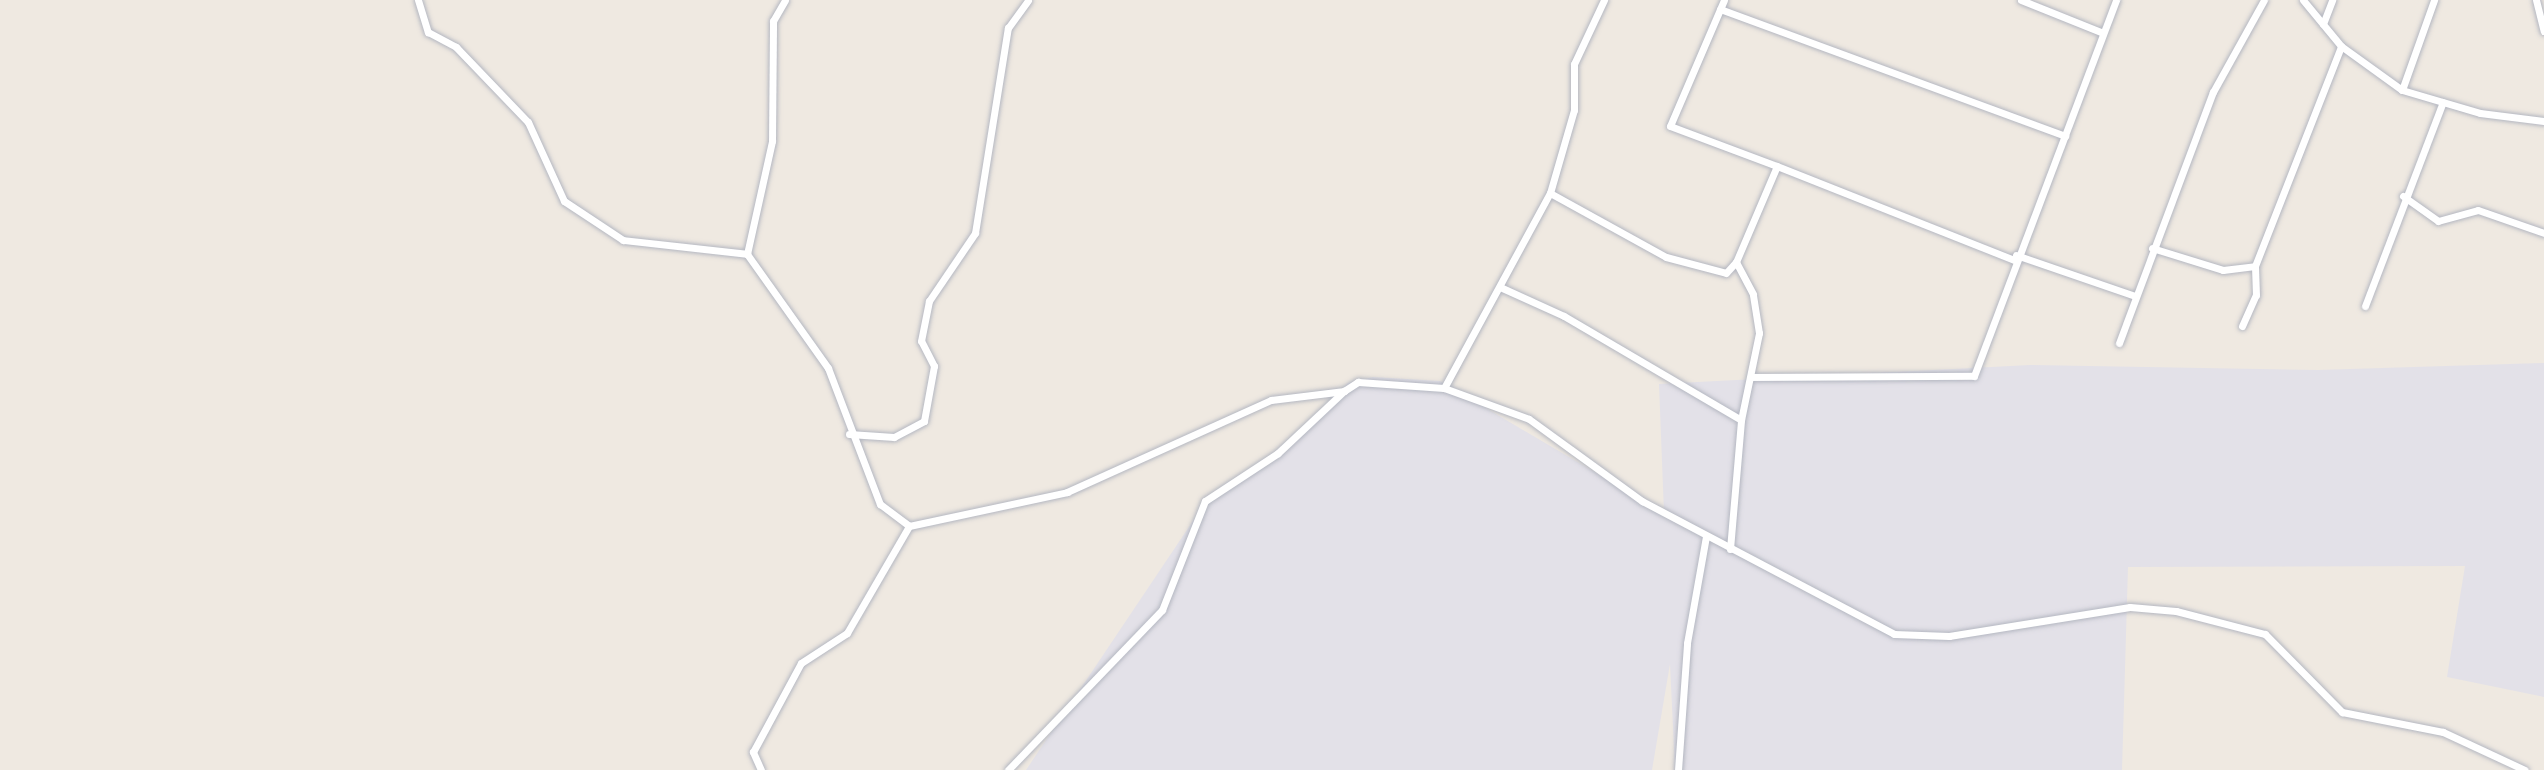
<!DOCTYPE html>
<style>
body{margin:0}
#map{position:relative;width:2544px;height:770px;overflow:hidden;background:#efe9e1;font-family:"Roboto Condensed",sans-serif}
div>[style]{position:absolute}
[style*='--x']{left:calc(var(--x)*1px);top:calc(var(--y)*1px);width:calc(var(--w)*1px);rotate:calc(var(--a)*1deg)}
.industrial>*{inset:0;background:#e3e1e8}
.roads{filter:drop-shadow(0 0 2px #b4b7c1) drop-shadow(0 0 2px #b4b7c1)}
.street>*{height:7px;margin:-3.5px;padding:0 3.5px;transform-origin:3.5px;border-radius:3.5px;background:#fff}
span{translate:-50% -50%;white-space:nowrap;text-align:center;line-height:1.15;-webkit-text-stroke:7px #fff;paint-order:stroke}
</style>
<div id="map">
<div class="industrial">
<i style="clip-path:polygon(2544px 363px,2544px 697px,2447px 677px,2465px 566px,2128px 567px,2122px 770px,1675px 770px,1670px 664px,1652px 770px,1026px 770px,1205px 503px,1271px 463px,1348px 383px,1373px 377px,1440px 381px,1664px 513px,1659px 384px,2030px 365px,2318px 370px)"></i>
</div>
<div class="roads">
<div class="street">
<i style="--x:418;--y:0;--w:34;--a:73"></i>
<i style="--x:428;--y:32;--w:32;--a:28"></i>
<i style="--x:456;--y:47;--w:104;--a:46.2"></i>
<i style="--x:528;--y:122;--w:87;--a:65.5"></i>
<i style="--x:564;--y:201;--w:71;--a:33.5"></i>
<i style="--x:623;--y:240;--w:125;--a:6.4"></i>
<i style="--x:747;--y:254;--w:140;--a:54.6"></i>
<i style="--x:828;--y:368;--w:146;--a:69.1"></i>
<i style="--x:880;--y:504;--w:36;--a:37"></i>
<i style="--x:909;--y:526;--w:162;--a:-12.1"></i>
<i style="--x:1067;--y:492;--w:224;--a:-24.3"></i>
<i style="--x:1271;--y:400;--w:74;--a:-7"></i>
<i style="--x:1344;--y:391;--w:17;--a:-33"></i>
<i style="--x:1358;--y:382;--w:86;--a:4"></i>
<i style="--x:1444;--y:388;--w:90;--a:20"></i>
<i style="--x:1529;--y:419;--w:140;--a:36"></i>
<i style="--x:1642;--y:501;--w:285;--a:27.8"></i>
<i style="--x:1894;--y:634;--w:55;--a:2.1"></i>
<i style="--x:1949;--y:636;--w:183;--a:-9.1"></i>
<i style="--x:2130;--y:607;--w:46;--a:5"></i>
<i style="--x:2176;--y:611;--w:92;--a:14.5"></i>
<i style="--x:2265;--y:634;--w:110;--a:45.4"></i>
<i style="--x:2342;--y:712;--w:103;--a:11.2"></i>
<i style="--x:2443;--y:732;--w:90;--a:24.9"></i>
<i style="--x:1724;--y:0;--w:137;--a:113.2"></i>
<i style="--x:1670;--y:126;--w:114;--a:20.5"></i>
<i style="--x:2021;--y:0;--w:88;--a:21.9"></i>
<i style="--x:2303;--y:0;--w:60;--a:50.4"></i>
<i style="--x:2341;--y:46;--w:75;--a:35.8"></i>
<i style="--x:2402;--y:90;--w:81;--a:16.4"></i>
<i style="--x:2480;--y:113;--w:64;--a:7.1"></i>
<i style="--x:2536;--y:0;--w:32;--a:76"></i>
<i style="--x:1720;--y:9;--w:368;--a:20.2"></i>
<i style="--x:2323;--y:24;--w:26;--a:-69"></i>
<i style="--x:2402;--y:90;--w:96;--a:-70.4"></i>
<i style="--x:1550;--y:193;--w:132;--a:28.9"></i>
<i style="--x:1666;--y:257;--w:62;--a:14.9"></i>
<i style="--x:1726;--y:273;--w:15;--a:-48"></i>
<i style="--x:2403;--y:196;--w:43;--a:35.5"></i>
<i style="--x:2438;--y:221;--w:41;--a:-15.4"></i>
<i style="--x:2478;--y:210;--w:70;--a:19.2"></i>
<i style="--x:2152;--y:248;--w:74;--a:17.2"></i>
<i style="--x:2223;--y:270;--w:32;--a:-7"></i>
<i style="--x:2255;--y:266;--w:236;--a:-68.6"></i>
<i style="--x:747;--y:254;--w:116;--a:-77.5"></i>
<i style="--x:772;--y:141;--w:120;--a:-89.5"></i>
<i style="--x:773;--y:21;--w:24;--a:-60"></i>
<i style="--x:2016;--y:255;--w:126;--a:19"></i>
<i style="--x:1500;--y:287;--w:70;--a:24.4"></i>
<i style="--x:1564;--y:316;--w:205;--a:30.4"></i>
<i style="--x:2365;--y:306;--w:218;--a:-69.1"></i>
<i style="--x:2242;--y:326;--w:34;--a:-66"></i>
<i style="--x:2256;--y:295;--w:29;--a:-92"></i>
<i style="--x:2119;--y:343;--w:268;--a:-69.5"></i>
<i style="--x:2213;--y:92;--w:105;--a:-61"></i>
<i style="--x:1752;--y:377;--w:222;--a:-0.3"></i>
<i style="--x:1974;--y:376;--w:402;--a:-69.3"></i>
<i style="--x:1444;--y:388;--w:222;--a:-61.5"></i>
<i style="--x:1550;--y:193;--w:86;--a:-73.9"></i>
<i style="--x:1574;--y:110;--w:46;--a:-90"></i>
<i style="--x:1574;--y:64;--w:71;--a:-64.9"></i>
<i style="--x:849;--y:434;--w:45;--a:3.8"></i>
<i style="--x:894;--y:437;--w:34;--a:-28"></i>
<i style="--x:924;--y:421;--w:56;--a:-79.7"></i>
<i style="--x:934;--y:366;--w:28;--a:-117"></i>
<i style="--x:921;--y:341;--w:41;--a:-78.7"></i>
<i style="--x:929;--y:301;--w:82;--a:-55.9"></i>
<i style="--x:975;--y:233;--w:208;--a:-80.9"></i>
<i style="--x:1008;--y:28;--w:34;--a:-54"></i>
<i style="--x:1730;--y:549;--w:129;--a:-85.1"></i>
<i style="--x:1741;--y:420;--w:89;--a:-78.3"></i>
<i style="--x:1759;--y:333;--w:39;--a:-99"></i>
<i style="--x:1753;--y:294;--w:36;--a:-118"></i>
<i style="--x:1736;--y:262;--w:104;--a:-66.9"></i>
<i style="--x:1777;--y:166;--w:255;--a:21.6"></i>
<i style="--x:761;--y:770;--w:20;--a:-114"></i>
<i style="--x:753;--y:752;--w:101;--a:-61.7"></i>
<i style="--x:801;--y:663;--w:55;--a:-33.1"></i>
<i style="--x:847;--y:633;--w:124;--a:-59.9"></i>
<i style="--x:1008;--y:770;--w:222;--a:-46.1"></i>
<i style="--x:1162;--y:610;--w:117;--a:-68.5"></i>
<i style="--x:1205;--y:501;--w:87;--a:-33.3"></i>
<i style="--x:1278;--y:453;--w:91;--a:-43.2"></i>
<i style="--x:1678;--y:770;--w:127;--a:-85.9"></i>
<i style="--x:1687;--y:643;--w:109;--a:-79.9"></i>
</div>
</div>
</div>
